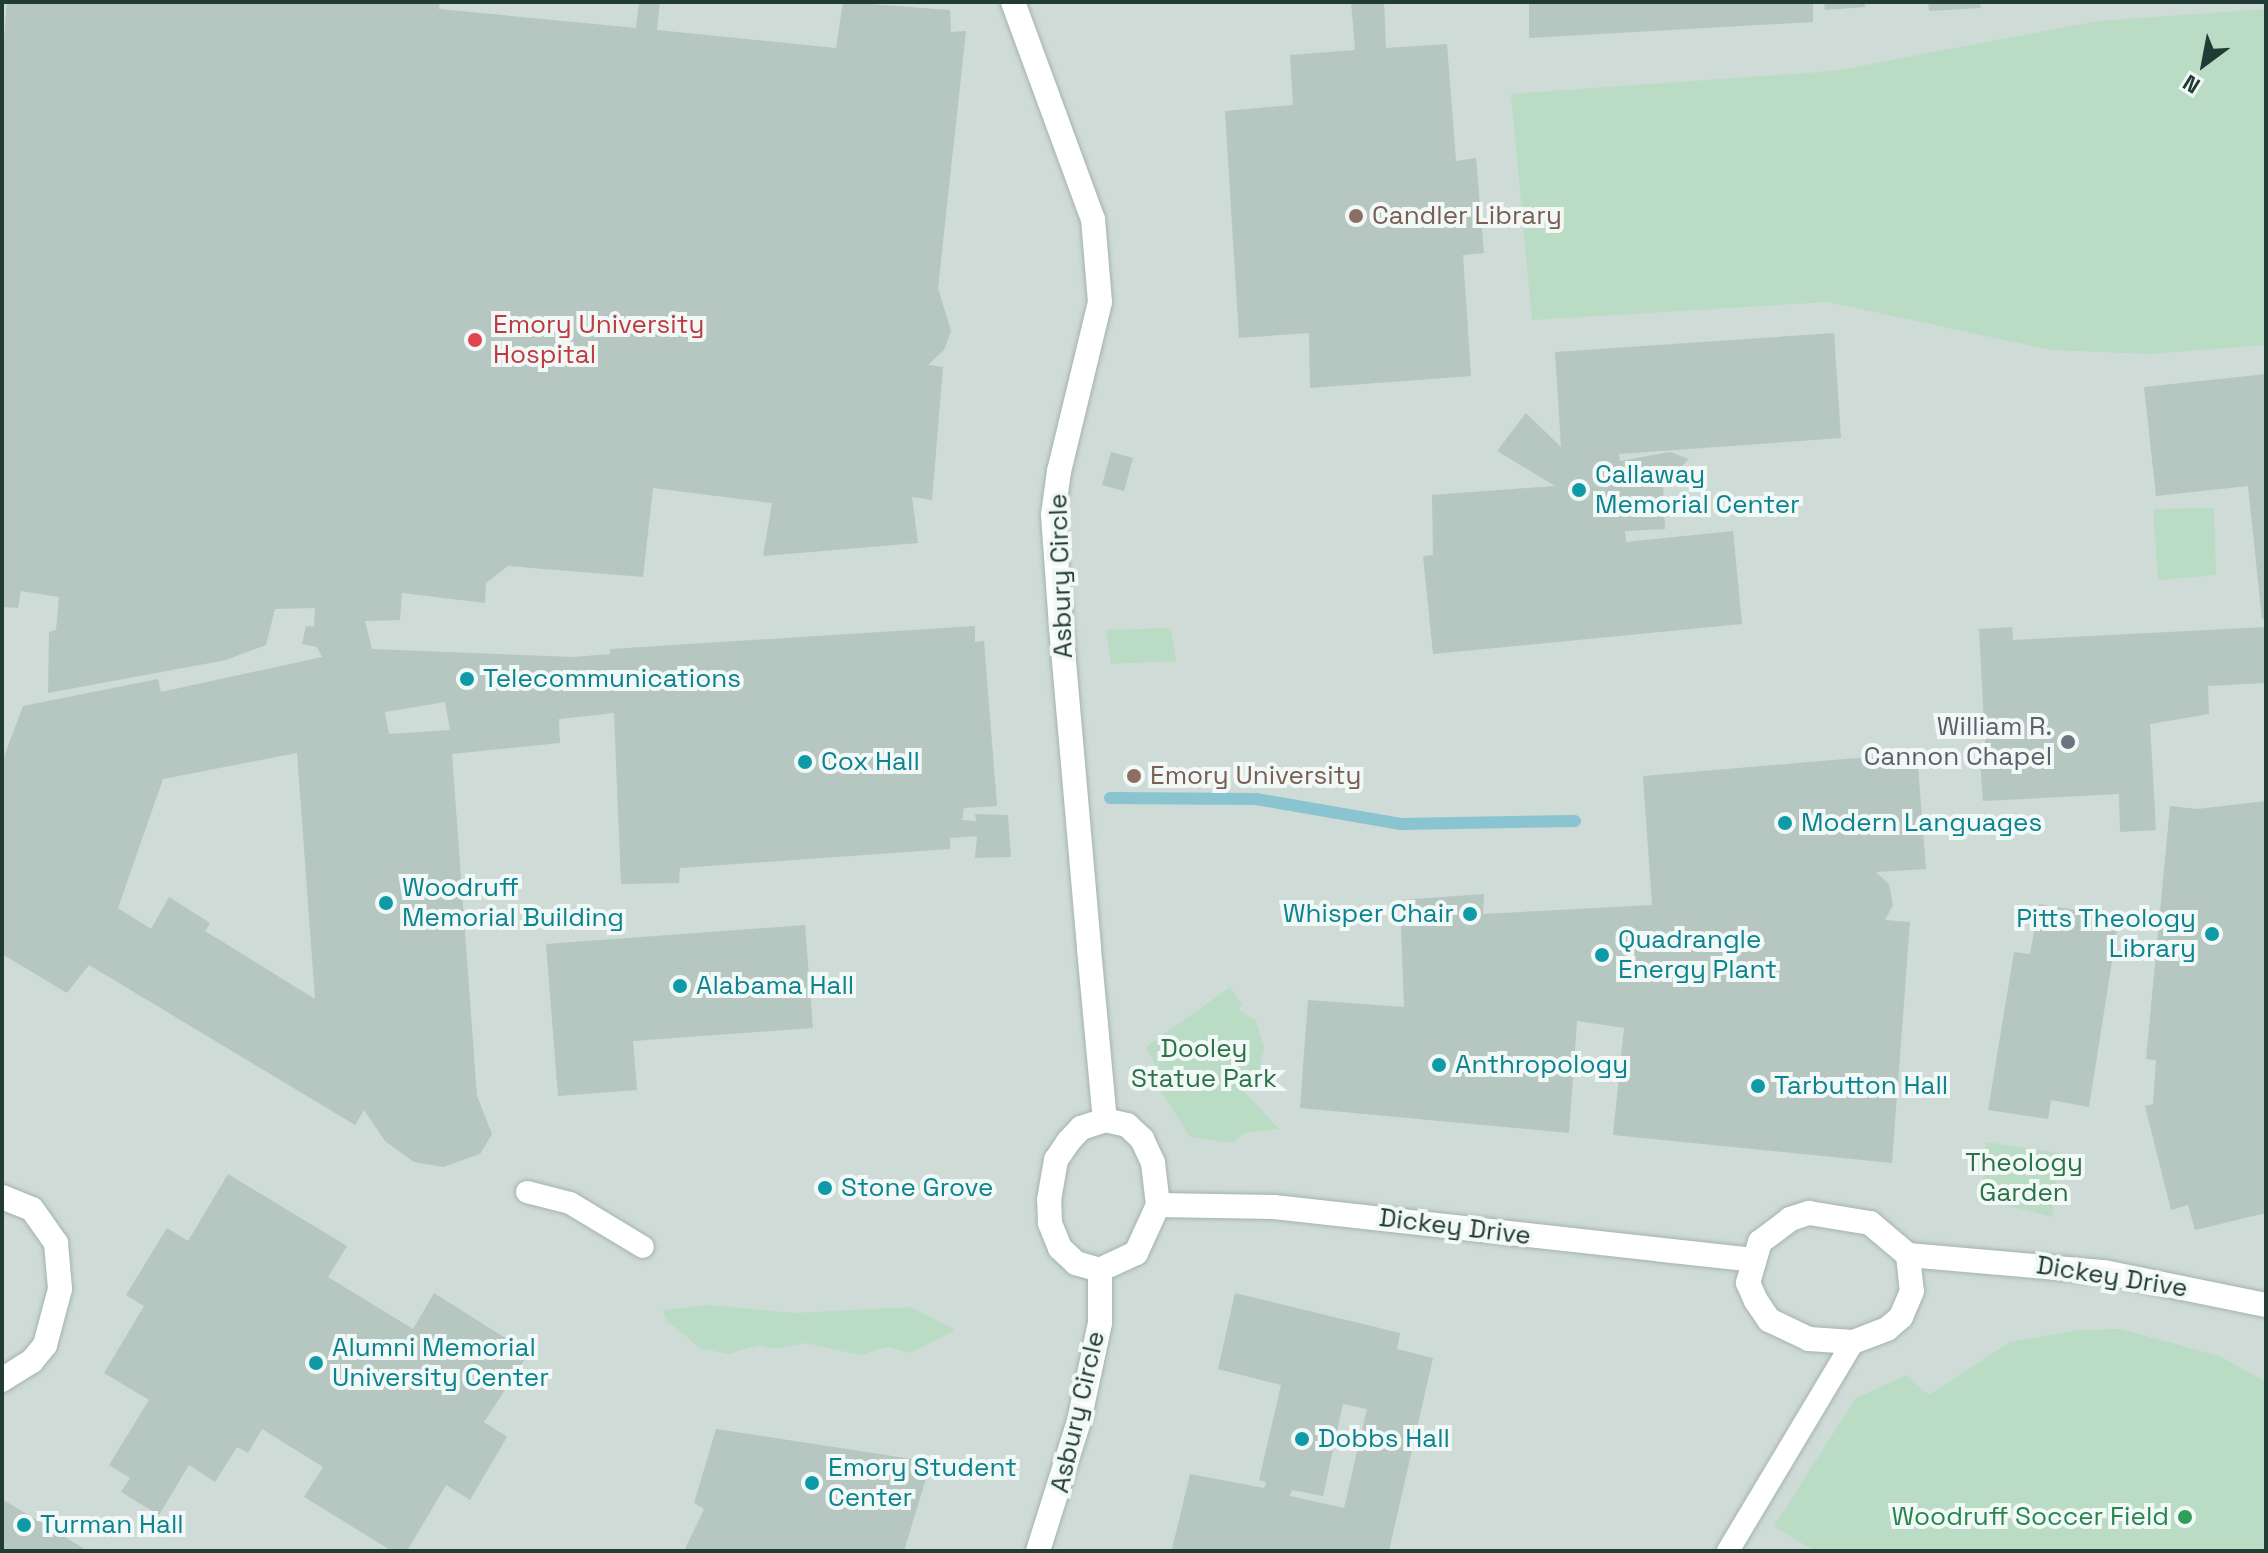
<!DOCTYPE html>
<style>
body{margin:0}
#map{position:relative;width:2268px;height:1553px;overflow:hidden;background:#e1ebe7;font-family:"Space Grotesk",sans-serif}
div>[style]{position:absolute}
[style*='--x']{left:calc(var(--x)*1px);top:calc(var(--y)*1px);width:calc(var(--w)*1px);rotate:calc(var(--a)*1deg)}
.built>*{inset:0;background:#cfdbd6}
.green>*{inset:0;background:#badcc4}
.stream>*{height:12px;margin:-6px;padding:0 6px;transform-origin:6px;border-radius:6px;background:#89c4d0}
.building>*{inset:0;background:#b6c6c0}
.roads{filter:drop-shadow(0 0 2px #a4b3ae) drop-shadow(0 0 2px #a4b3ae)}
.service>*{height:22px;margin:-11px;padding:0 11px;transform-origin:11px;border-radius:11px;background:#fff}
.pedestrian>*{height:24px;margin:-12px;padding:0 12px;transform-origin:12px;border-radius:12px;background:#fff}
.minor>*{height:24px;margin:-12px;padding:0 12px;transform-origin:12px;border-radius:12px;background:#fff}
.dots>*{width:22px;height:22px;translate:-50% -50%;box-sizing:border-box;border:4px solid #f1f8f5;border-radius:50%}
span{translate:-50% -50%;white-space:nowrap;text-align:center;line-height:1.15;-webkit-text-stroke:8px #f1f8f5;paint-order:stroke}
.education-label{font-size:26px;color:#785e54}
.left{translate:0 -50%;text-align:left}
.health-label{font-size:26px;color:#be3a42}
.culture-label{font-size:26px;color:#0d838f}
.right{translate:-100% -50%;text-align:right}
.street-label{font-size:26px;color:#213c35}
.worship-label{font-size:26px;color:#5b616d}
.park-label{font-size:26px;color:#2c7248}
.leisure-label{font-size:26px;color:#27864d}
.frame{position:absolute;inset:0;border:4px solid #213c35;pointer-events:none}
.north{position:absolute;left:2164px;top:24px;width:80px;height:80px;-webkit-text-stroke:6px #f1f8f5;paint-order:stroke;rotate:212deg;font-size:22px;font-weight:700;line-height:32px;text-align:center;color:#213c35}
.north::after{content:'';display:block;margin:auto;width:28px;height:36px;background:#213c35;clip-path:polygon(50% 0,100% 100%,50% 72%,0 100%)}
</style>
<div id="map">
<div class="built">
<i style="clip-path:polygon(2px 2px,2266px 2px,2266px 1551px,2px 1551px)"></i>
</div>
<div class="green">
<i style="clip-path:polygon(2266px 9px,2266px 345px,2150px 354px,2051px 350px,1828px 302px,1532px 320px,1511px 94px,1834px 71px,2098px 21px)"></i>
<i style="clip-path:polygon(2214px 508px,2216px 575px,2158px 580px,2153px 509px)"></i>
<i style="clip-path:polygon(1171px 628px,1176px 661px,1111px 664px,1106px 630px)"></i>
<i style="clip-path:polygon(1230px 987px,1242px 1004px,1238px 1009px,1256px 1021px,1264px 1048px,1259px 1071px,1245px 1092px,1279px 1129px,1245px 1133px,1232px 1143px,1190px 1137px,1156px 1083px,1155px 1065px,1146px 1047px)"></i>
<i style="clip-path:polygon(1986px 1142px,2060px 1153px,2052px 1217px,1982px 1199px)"></i>
<i style="clip-path:polygon(709px 1305px,795px 1313px,911px 1307px,955px 1330px,911px 1353px,886px 1347px,860px 1355px,806px 1343px,774px 1349px,759px 1345px,728px 1354px,700px 1348px,666px 1320px,663px 1310px)"></i>
<i style="clip-path:polygon(2120px 1329px,2219px 1356px,2266px 1382px,2266px 1551px,1815px 1551px,1774px 1526px,1855px 1399px,1906px 1375px,1929px 1395px,2010px 1342px,2079px 1330px)"></i>
</div>
<div class="stream">
<i style="--x:1110;--y:798;--w:146;--a:0.4"></i>
<i style="--x:1256;--y:799;--w:147;--a:9.8"></i>
<i style="--x:1401;--y:824;--w:174;--a:-1"></i>
</div>
<div class="building">
<i style="clip-path:polygon(evenodd,7px 2px,440px 2px,439px 9px,636px 28px,639px 2px,660px 2px,657px 30px,836px 48px,843px 2px,950px 10px,951px 32px,966px 31px,938px 288px,951px 331px,944px 350px,928px 365px,943px 367px,932px 500px,912px 497px,918px 543px,763px 556px,772px 503px,653px 488px,643px 577px,508px 566px,486px 583px,485px 603px,402px 593px,400px 620px,365px 621px,372px 649px,574px 657px,610px 654px,610px 649px,975px 626px,975px 642px,984px 641px,997px 806px,964px 808px,962px 820px,976px 821px,975px 814px,1008px 815px,1011px 857px,975px 858px,977px 836px,950px 838px,950px 849px,680px 868px,679px 883px,621px 884px,614px 713px,559px 719px,560px 743px,452px 754px,477px 1096px,492px 1134px,480px 1154px,443px 1167px,414px 1162px,385px 1141px,364px 1110px,355px 1125px,89px 965px,67px 993px,2px 954px,2px 762px,23px 706px,158px 679px,161px 692px,322px 657px,317px 647px,302px 644px,306px 626px,314px 627px,315px 608px,275px 609px,266px 645px,226px 660px,48px 693px,49px 632px,56px 630px,59px 597px,21px 591px,18px 608px,2px 607px,2px 64px,7px 2px,445px 702px,450px 730px,389px 734px,385px 712px,445px 702px,7px 2px,297px 753px,315px 999px,205px 931px,210px 923px,169px 897px,151px 929px,118px 908px,163px 779px,297px 753px)"></i>
<i style="clip-path:polygon(1351px 2px,1384px 2px,1386px 48px,1447px 44px,1456px 161px,1476px 158px,1484px 253px,1463px 255px,1471px 376px,1310px 388px,1309px 333px,1239px 338px,1225px 111px,1293px 105px,1290px 55px,1355px 50px)"></i>
<i style="clip-path:polygon(1529px 2px,1813px 2px,1813px 22px,1529px 38px)"></i>
<i style="clip-path:polygon(1824px 2px,1865px 2px,1865px 7px,1825px 10px)"></i>
<i style="clip-path:polygon(1928px 2px,1980px 2px,1981px 8px,1929px 11px)"></i>
<i style="clip-path:polygon(1834px 333px,1841px 438px,1619px 454px,1620px 461px,1670px 452px,1689px 459px,1663px 485px,1665px 529px,1625px 531px,1626px 542px,1733px 531px,1742px 624px,1433px 654px,1423px 556px,1433px 555px,1432px 495px,1555px 486px,1497px 451px,1526px 413px,1561px 447px,1555px 352px)"></i>
<i style="clip-path:polygon(2266px 374px,2266px 619px,2262px 619px,2248px 486px,2156px 496px,2144px 387px)"></i>
<i style="clip-path:polygon(1111px 452px,1133px 458px,1124px 491px,1102px 485px)"></i>
<i style="clip-path:polygon(2012px 627px,2013px 640px,2266px 627px,2266px 683px,2208px 686px,2209px 714px,2150px 724px,2156px 830px,2120px 832px,2119px 794px,1983px 801px,1980px 761px,1986px 760px,1979px 629px)"></i>
<i style="clip-path:polygon(1917px 753px,1926px 869px,1876px 872px,1889px 884px,1893px 905px,1885px 920px,1910px 922px,1892px 1163px,1613px 1135px,1624px 1028px,1577px 1021px,1569px 1133px,1300px 1108px,1308px 1000px,1404px 1007px,1400px 900px,1484px 894px,1483px 914px,1652px 905px,1643px 776px)"></i>
<i style="clip-path:polygon(2266px 801px,2266px 1213px,2195px 1230px,2188px 1205px,2171px 1210px,2145px 1106px,2153px 1104px,2156px 1060px,2146px 1059px,2170px 806px,2197px 809px)"></i>
<i style="clip-path:polygon(2039px 904px,2119px 917px,2089px 1107px,2051px 1100px,2048px 1119px,1988px 1110px,2014px 952px,2030px 954px)"></i>
<i style="clip-path:polygon(805px 925px,813px 1028px,633px 1041px,637px 1090px,558px 1096px,546px 944px)"></i>
<i style="clip-path:polygon(228px 1174px,347px 1246px,328px 1277px,413px 1329px,434px 1293px,529px 1353px,484px 1422px,507px 1437px,470px 1500px,446px 1485px,407px 1551px,392px 1551px,304px 1497px,323px 1467px,262px 1429px,248px 1453px,237px 1447px,215px 1482px,189px 1465px,159px 1515px,121px 1492px,130px 1478px,109px 1465px,149px 1400px,104px 1373px,144px 1306px,126px 1295px,167px 1228px,188px 1241px)"></i>
<i style="clip-path:polygon(evenodd,1235px 1293px,1400px 1333px,1397px 1349px,1433px 1358px,1389px 1551px,1172px 1549px,1190px 1474px,1264px 1488px,1266px 1482px,1259px 1480px,1281px 1385px,1218px 1369px,1235px 1293px,1343px 1404px,1367px 1409px,1344px 1508px,1290px 1496px,1292px 1490px,1323px 1496px,1343px 1404px)"></i>
<i style="clip-path:polygon(716px 1429px,931px 1462px,904px 1551px,684px 1551px,704px 1509px,694px 1503px)"></i>
<i style="clip-path:polygon(2px 1499px,88px 1551px,2px 1551px)"></i>
</div>
<div class="roads">
<div class="service">
<i style="--x:527;--y:1192;--w:44;--a:14.3"></i>
<i style="--x:570;--y:1203;--w:85;--a:31.1"></i>
<i style="--x:1728;--y:1551;--w:244;--a:-59.1"></i>
</div>
<div class="pedestrian">
<i style="--x:1061;--y:627;--w:323;--a:85"></i>
</div>
<div class="minor">
<i style="--x:1013;--y:2;--w:231;--a:69.8"></i>
<i style="--x:1093;--y:219;--w:83;--a:85.2"></i>
<i style="--x:1100;--y:302;--w:174;--a:103.6"></i>
<i style="--x:1059;--y:471;--w:44;--a:97.8"></i>
<i style="--x:1053;--y:515;--w:112;--a:85.9"></i>
<i style="--x:1089;--y:949;--w:172;--a:84.7"></i>
<i style="--x:1105;--y:1120;--w:23;--a:13"></i>
<i style="--x:1127;--y:1125;--w:21;--a:43"></i>
<i style="--x:1142;--y:1139;--w:26;--a:65"></i>
<i style="--x:1153;--y:1163;--w:42;--a:83.2"></i>
<i style="--x:1158;--y:1205;--w:53;--a:114.6"></i>
<i style="--x:1136;--y:1253;--w:40;--a:155"></i>
<i style="--x:1100;--y:1270;--w:25;--a:-164"></i>
<i style="--x:1076;--y:1263;--w:22;--a:-137"></i>
<i style="--x:1060;--y:1248;--w:27;--a:-112"></i>
<i style="--x:1050;--y:1223;--w:23;--a:-92"></i>
<i style="--x:1049;--y:1200;--w:41;--a:-80.1"></i>
<i style="--x:1056;--y:1160;--w:22;--a:-56"></i>
<i style="--x:1068;--y:1142;--w:19;--a:-47"></i>
<i style="--x:1081;--y:1128;--w:25;--a:-18"></i>
<i style="--x:2;--y:1197;--w:32;--a:22"></i>
<i style="--x:32;--y:1209;--w:42;--a:54.8"></i>
<i style="--x:56;--y:1243;--w:46;--a:85"></i>
<i style="--x:60;--y:1289;--w:58;--a:105"></i>
<i style="--x:45;--y:1345;--w:21;--a:129"></i>
<i style="--x:32;--y:1361;--w:36;--a:148"></i>
<i style="--x:1158;--y:1205;--w:116;--a:1"></i>
<i style="--x:1274;--y:1207;--w:480;--a:6.3"></i>
<i style="--x:1809;--y:1213;--w:62;--a:9.3"></i>
<i style="--x:1870;--y:1223;--w:50;--a:40.1"></i>
<i style="--x:1908;--y:1255;--w:36;--a:84"></i>
<i style="--x:1912;--y:1291;--w:28;--a:113"></i>
<i style="--x:1901;--y:1317;--w:18;--a:139"></i>
<i style="--x:1887;--y:1329;--w:36;--a:159"></i>
<i style="--x:1853;--y:1342;--w:44;--a:-176.1"></i>
<i style="--x:1809;--y:1339;--w:44;--a:-154.6"></i>
<i style="--x:1769;--y:1320;--w:23;--a:-124"></i>
<i style="--x:1756;--y:1301;--w:20;--a:-114"></i>
<i style="--x:1748;--y:1283;--w:43;--a:-73.7"></i>
<i style="--x:1760;--y:1242;--w:38;--a:-37"></i>
<i style="--x:1790;--y:1219;--w:20;--a:-18"></i>
<i style="--x:1908;--y:1255;--w:197;--a:5"></i>
<i style="--x:2104;--y:1272;--w:165;--a:11.5"></i>
<i style="--x:1038;--y:1551;--w:136;--a:-72.5"></i>
<i style="--x:1079;--y:1421;--w:100;--a:-77.9"></i>
<i style="--x:1100;--y:1323;--w:53;--a:-90"></i>
</div>
</div>
<div class="dots">
<i style="left:1356px;top:216px;background:#8d6e63"></i>
<i style="left:475px;top:340px;background:#e0444e"></i>
<i style="left:1579px;top:490px;background:#0f9aa8"></i>
<i style="left:467px;top:679px;background:#0f9aa8"></i>
<i style="left:2068px;top:742px;background:#6b7280"></i>
<i style="left:805px;top:762px;background:#0f9aa8"></i>
<i style="left:1134px;top:776px;background:#8d6e63"></i>
<i style="left:1785px;top:823px;background:#0f9aa8"></i>
<i style="left:386px;top:903px;background:#0f9aa8"></i>
<i style="left:1470px;top:914px;background:#0f9aa8"></i>
<i style="left:2212px;top:934px;background:#0f9aa8"></i>
<i style="left:1602px;top:955px;background:#0f9aa8"></i>
<i style="left:680px;top:986px;background:#0f9aa8"></i>
<i style="left:1439px;top:1065px;background:#0f9aa8"></i>
<i style="left:1758px;top:1086px;background:#0f9aa8"></i>
<i style="left:825px;top:1188px;background:#0f9aa8"></i>
<i style="left:316px;top:1363px;background:#0f9aa8"></i>
<i style="left:1302px;top:1439px;background:#0f9aa8"></i>
<i style="left:812px;top:1483px;background:#0f9aa8"></i>
<i style="left:2185px;top:1517px;background:#2e9e5b"></i>
<i style="left:24px;top:1525px;background:#0f9aa8"></i>
</div>
<div class="education-label">
<span class="left" style="left:1372px;top:216px">Candler Library</span>
<span class="left" style="left:1150px;top:776px">Emory University</span>
</div>
<div class="health-label">
<span class="left" style="left:493px;top:340px">Emory University<br>Hospital</span>
</div>
<div class="culture-label">
<span class="left" style="left:1595px;top:490px">Callaway<br>Memorial Center</span>
<span class="left" style="left:483px;top:679px">Telecommunications</span>
<span class="left" style="left:821px;top:762px">Cox Hall</span>
<span class="left" style="left:1801px;top:823px">Modern Languages</span>
<span class="left" style="left:402px;top:903px">Woodruff<br>Memorial Building</span>
<span class="right" style="left:1454px;top:914px">Whisper Chair</span>
<span class="right" style="left:2196px;top:934px">Pitts Theology<br>Library</span>
<span class="left" style="left:1618px;top:955px">Quadrangle<br>Energy Plant</span>
<span class="left" style="left:696px;top:986px">Alabama Hall</span>
<span class="left" style="left:1455px;top:1065px">Anthropology</span>
<span class="left" style="left:1774px;top:1086px">Tarbutton Hall</span>
<span class="left" style="left:841px;top:1188px">Stone Grove</span>
<span class="left" style="left:332px;top:1363px">Alumni Memorial<br>University Center</span>
<span class="left" style="left:1318px;top:1439px">Dobbs Hall</span>
<span class="left" style="left:828px;top:1483px">Emory Student<br>Center</span>
<span class="left" style="left:40px;top:1525px">Turman Hall</span>
</div>
<div class="street-label">
<span style="left:1061px;top:576px;rotate:-92deg">Asbury Circle</span>
<span style="left:1455px;top:1227px;rotate:7deg">Dickey Drive</span>
<span style="left:2112px;top:1277px;rotate:9deg">Dickey Drive</span>
<span style="left:1078px;top:1412px;rotate:-77deg">Asbury Circle</span>
</div>
<div class="worship-label">
<span class="right" style="left:2052px;top:742px">William R.<br>Cannon Chapel</span>
</div>
<div class="park-label">
<span style="left:1204px;top:1064px">Dooley<br>Statue Park</span>
<span style="left:2024px;top:1178px">Theology<br>Garden</span>
</div>
<div class="leisure-label">
<span class="right" style="left:2169px;top:1517px">Woodruff Soccer Field</span>
</div>
<div class="frame"></div>
<div class="north">N</div>
</div>
